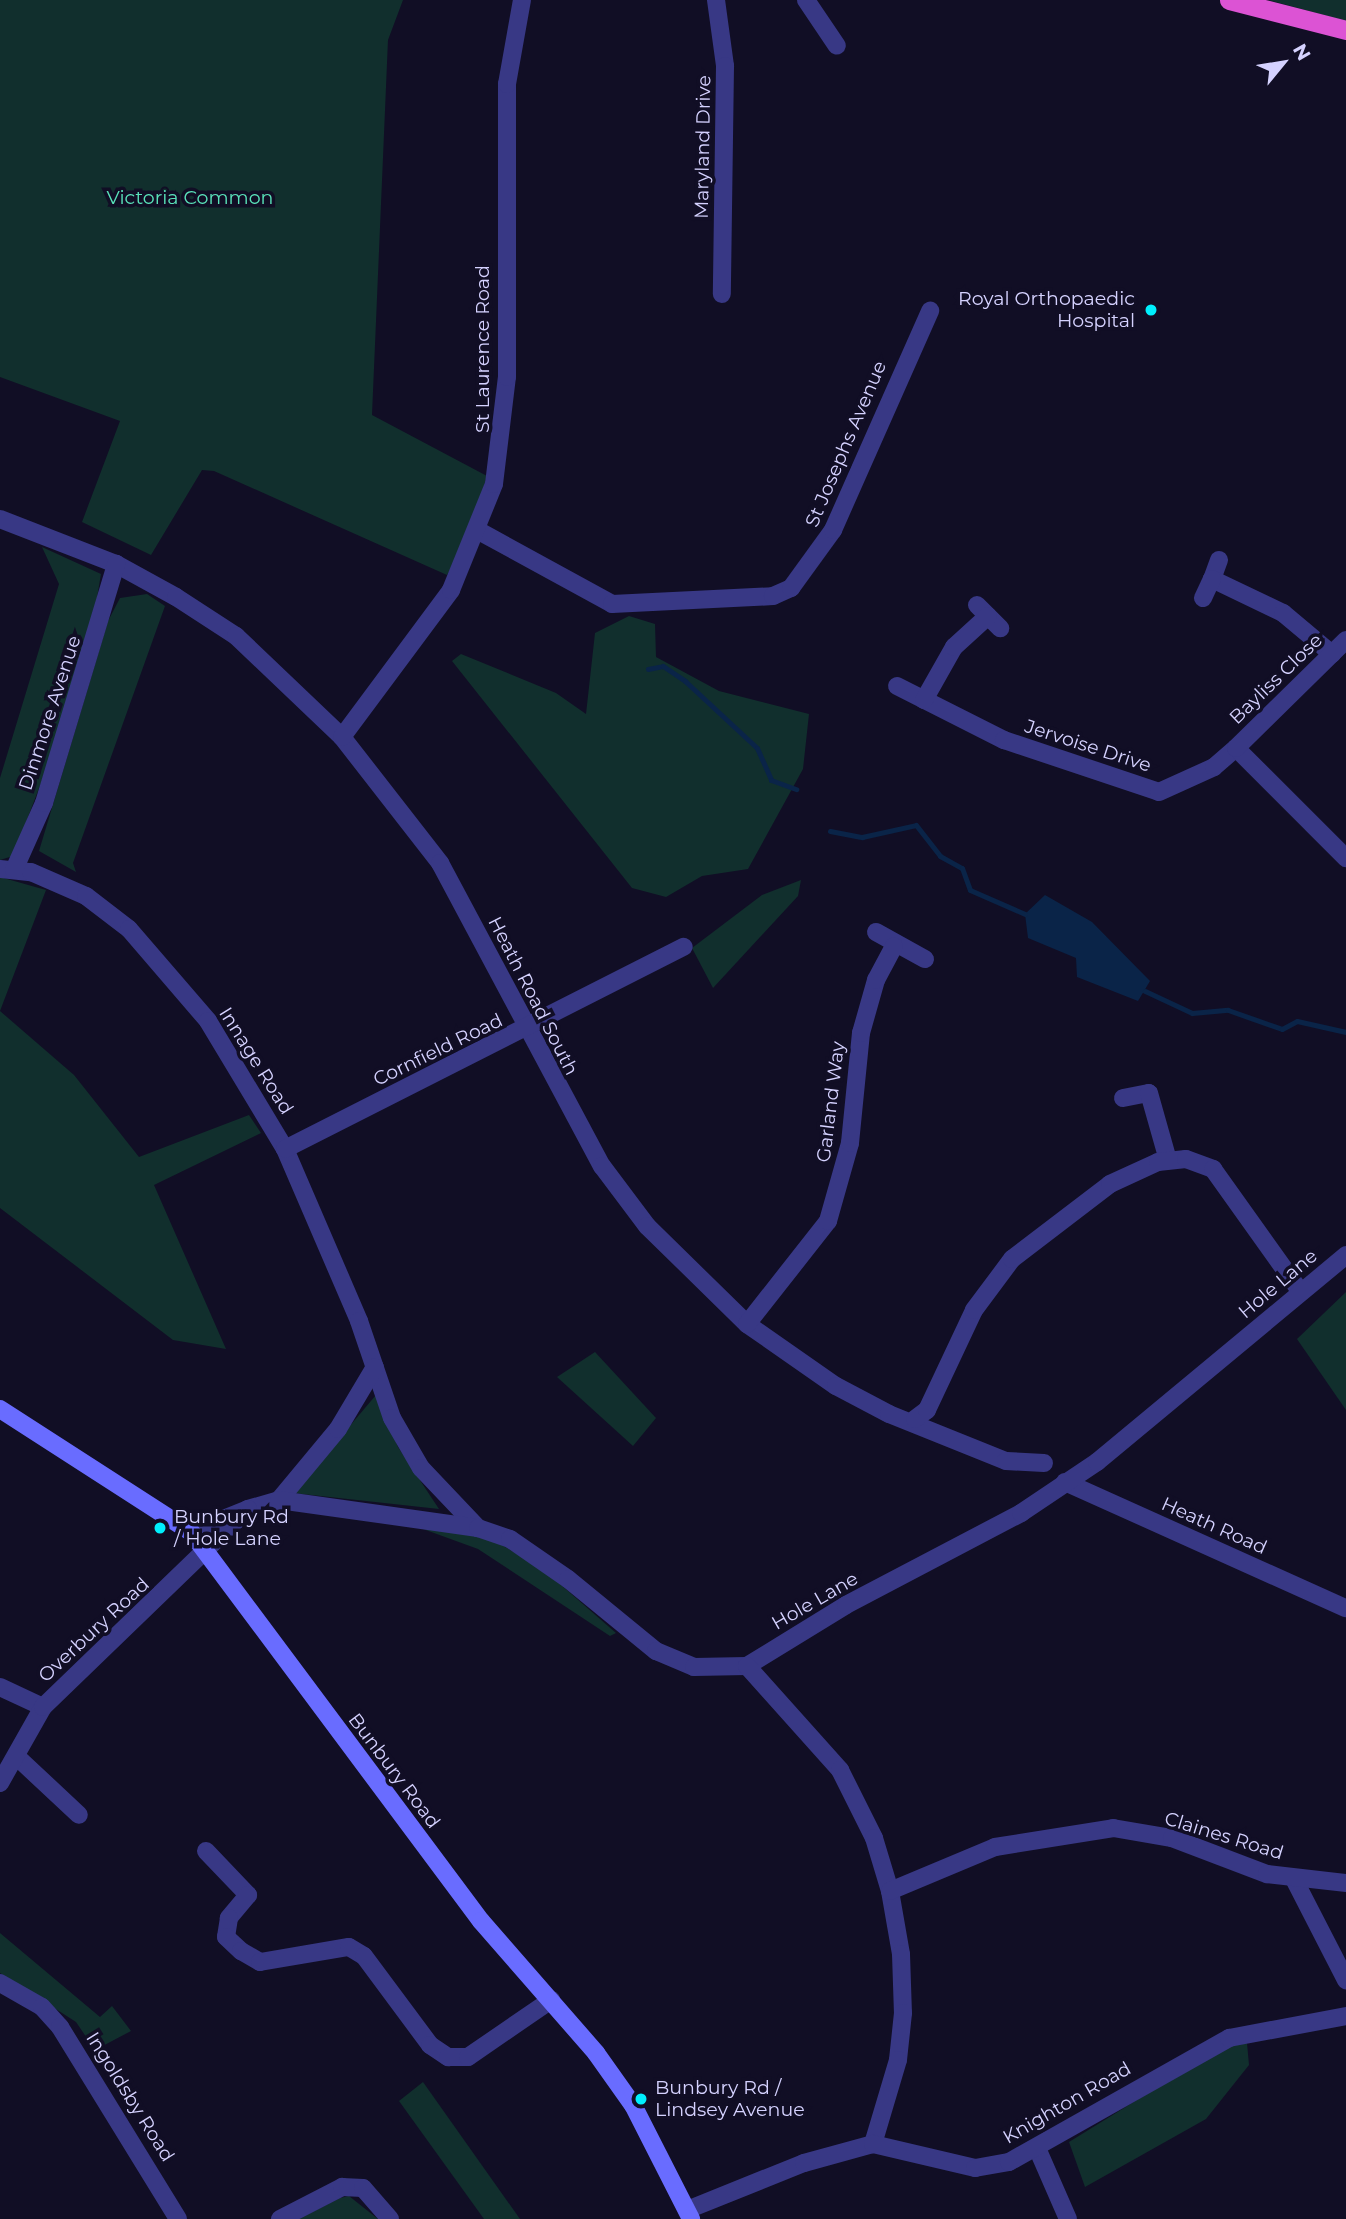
<!DOCTYPE html>
<style>
body{margin:0}
#map{position:relative;width:1346px;height:2219px;overflow:hidden;background:#110e25;font-family:Montserrat,sans-serif}
div>[style]{position:absolute}
[style*='--x']{left:calc(var(--x)*1px);top:calc(var(--y)*1px);width:calc(var(--w)*1px);rotate:calc(var(--a)*1deg)}
.green>*{inset:0;background:#112f2d}
.water>*{inset:0;background:#0a2448}
.stream>*{height:5px;margin:-2.5px;padding:0 2.5px;transform-origin:2.5px;border-radius:2.5px;background:#0a2448}
.minor>*{height:18px;margin:-9px;padding:0 9px;transform-origin:9px;border-radius:9px;background:#383885}
.secondary>*{height:18px;margin:-9px;padding:0 9px;transform-origin:9px;border-radius:9px;background:#696cff}
.trunk>*{height:19px;margin:-9.5px;padding:0 9.5px;transform-origin:9.5px;border-radius:9.5px;background:#dc53d4}
.dots>*{width:19px;height:19px;translate:-50% -50%;box-sizing:border-box;border:4px solid #110e25;border-radius:50%}
span{translate:-50% -50%;white-space:nowrap;text-align:center;line-height:1.15;-webkit-text-stroke:7px #110e25;paint-order:stroke}
.street-label{font-size:19px;color:#d5d2ff}
.park-label{font-size:19px;color:#5ae3ba}
.poi-label{font-size:19px;color:#d5d2ff}
.right{translate:-100% -50%;text-align:right}
.left{translate:0 -50%;text-align:left}
.north{position:absolute;left:1248px;top:28px;width:70px;height:70px;-webkit-text-stroke:5px #110e25;paint-order:stroke;rotate:60deg;font-size:19px;font-weight:700;line-height:28px;text-align:center;color:#d5d2ff}
.north::after{content:'';display:block;margin:auto;width:24px;height:32px;background:#d5d2ff;clip-path:polygon(50% 0,100% 100%,50% 72%,0 100%)}
</style>
<div id="map">
<div class="green">
<i style="clip-path:polygon(0 0,403px 0,388px 40px,372px 415px,487px 476px,467px 541px,447px 575px,214px 471px,202px 470px,151px 555px,82px 522px,120px 421px,0 377px)"></i>
<i style="clip-path:polygon(1268px 0,1346px 0,1346px 21px)"></i>
<i style="clip-path:polygon(42px 547px,101px 574px,92px 627px,41px 783px,13px 856px,0 860px,0 778px,59px 584px)"></i>
<i style="clip-path:polygon(147px 594px,165px 606px,73px 863px,76px 872px,39px 851px,108px 621px,120px 598px)"></i>
<i style="clip-path:polygon(629px 616px,655px 624px,656px 657px,719px 691px,809px 714px,803px 769px,748px 869px,702px 876px,666px 897px,632px 888px,452px 661px,461px 654px,556px 693px,586px 714px,595px 633px)"></i>
<i style="clip-path:polygon(0 877px,46px 890px,0 1011px,74px 1075px,139px 1157px,249px 1115px,261px 1133px,154px 1185px,226px 1349px,173px 1340px,0 1208px)"></i>
<i style="clip-path:polygon(801px 880px,798px 896px,713px 988px,692px 948px,762px 895px)"></i>
<i style="clip-path:polygon(1346px 1292px,1346px 1410px,1297px 1339px)"></i>
<i style="clip-path:polygon(595px 1352px,656px 1418px,633px 1446px,557px 1377px)"></i>
<i style="clip-path:polygon(376px 1395px,398px 1447px,439px 1509px,293px 1493px)"></i>
<i style="clip-path:polygon(423px 1529px,485px 1535px,544px 1570px,616px 1633px,610px 1636px,478px 1549px)"></i>
<i style="clip-path:polygon(0 1933px,100px 2017px,112px 2006px,131px 2031px,95px 2050px,76px 2022px,0 1973px)"></i>
<i style="clip-path:polygon(1247px 2043px,1249px 2065px,1206px 2119px,1085px 2187px,1069px 2142px,1221px 2048px)"></i>
<i style="clip-path:polygon(423px 2082px,520px 2219px,484px 2219px,399px 2101px)"></i>
<i style="clip-path:polygon(349px 2196px,378px 2219px,299px 2219px,340px 2198px)"></i>
</div>
<div class="water">
<i style="clip-path:polygon(1045px 895px,1092px 922px,1150px 981px,1138px 1001px,1077px 977px,1076px 958px,1028px 938px,1025px 914px)"></i>
</div>
<div class="stream">
<i style="--x:648;--y:669;--w:15;--a:-11"></i>
<i style="--x:663;--y:666;--w:27;--a:34"></i>
<i style="--x:685;--y:681;--w:98;--a:42.9"></i>
<i style="--x:757;--y:748;--w:35;--a:66"></i>
<i style="--x:771;--y:780;--w:27;--a:20"></i>
<i style="--x:830;--y:831;--w:33;--a:11"></i>
<i style="--x:862;--y:837;--w:55;--a:-12.5"></i>
<i style="--x:916;--y:825;--w:39;--a:52"></i>
<i style="--x:940;--y:856;--w:25;--a:29"></i>
<i style="--x:962;--y:868;--w:23;--a:70"></i>
<i style="--x:970;--y:890;--w:60;--a:23.6"></i>
<i style="--x:1145;--y:991;--w:52;--a:25.1"></i>
<i style="--x:1192;--y:1013;--w:36;--a:-5"></i>
<i style="--x:1228;--y:1010;--w:57;--a:19.4"></i>
<i style="--x:1282;--y:1029;--w:17;--a:-28"></i>
<i style="--x:1297;--y:1021;--w:50;--a:12.7"></i>
</div>
<div class="minor">
<i style="--x:716;--y:0;--w:67;--a:82.2"></i>
<i style="--x:725;--y:66;--w:228;--a:90.8"></i>
<i style="--x:806;--y:0;--w:55;--a:56"></i>
<i style="--x:0;--y:519;--w:124;--a:21.2"></i>
<i style="--x:116;--y:564;--w:68;--a:28.8"></i>
<i style="--x:176;--y:597;--w:72;--a:33"></i>
<i style="--x:236;--y:636;--w:146;--a:43.6"></i>
<i style="--x:342;--y:737;--w:160;--a:52.1"></i>
<i style="--x:440;--y:863;--w:344;--a:61.9"></i>
<i style="--x:602;--y:1166;--w:75;--a:53.1"></i>
<i style="--x:647;--y:1226;--w:140;--a:44.4"></i>
<i style="--x:747;--y:1324;--w:108;--a:34.9"></i>
<i style="--x:836;--y:1386;--w:60;--a:27.8"></i>
<i style="--x:889;--y:1414;--w:126;--a:21.9"></i>
<i style="--x:1006;--y:1461;--w:38;--a:3"></i>
<i style="--x:477;--y:530;--w:154;--a:28.7"></i>
<i style="--x:612;--y:604;--w:161;--a:-2.8"></i>
<i style="--x:773;--y:596;--w:20;--a:-24"></i>
<i style="--x:791;--y:588;--w:72;--a:-54.1"></i>
<i style="--x:833;--y:530;--w:240;--a:-66.1"></i>
<i style="--x:1219;--y:560;--w:20;--a:110"></i>
<i style="--x:1212;--y:579;--w:79;--a:25.6"></i>
<i style="--x:1283;--y:613;--w:64;--a:39.9"></i>
<i style="--x:1203;--y:598;--w:21;--a:-65"></i>
<i style="--x:977;--y:605;--w:33;--a:45"></i>
<i style="--x:897;--y:686;--w:120;--a:26.8"></i>
<i style="--x:1004;--y:740;--w:163;--a:18.5"></i>
<i style="--x:1159;--y:792;--w:60;--a:-24.4"></i>
<i style="--x:1214;--y:767;--w:29;--a:-41"></i>
<i style="--x:1236;--y:748;--w:156;--a:45"></i>
<i style="--x:924;--y:700;--w:61;--a:-60.5"></i>
<i style="--x:954;--y:647;--w:46;--a:-42.4"></i>
<i style="--x:342;--y:737;--w:183;--a:-53.4"></i>
<i style="--x:451;--y:590;--w:114;--a:-67.9"></i>
<i style="--x:494;--y:484;--w:108;--a:-83.1"></i>
<i style="--x:507;--y:377;--w:293;--a:-90"></i>
<i style="--x:507;--y:84;--w:85;--a:-79.9"></i>
<i style="--x:1236;--y:748;--w:154;--a:-44.5"></i>
<i style="--x:0;--y:869;--w:31;--a:6"></i>
<i style="--x:31;--y:872;--w:60;--a:23.6"></i>
<i style="--x:86;--y:896;--w:54;--a:37.5"></i>
<i style="--x:129;--y:929;--w:121;--a:49.3"></i>
<i style="--x:208;--y:1021;--w:149;--a:59"></i>
<i style="--x:285;--y:1149;--w:187;--a:66.7"></i>
<i style="--x:359;--y:1321;--w:102;--a:71.2"></i>
<i style="--x:392;--y:1418;--w:58;--a:59.9"></i>
<i style="--x:421;--y:1468;--w:83;--a:46.5"></i>
<i style="--x:14;--y:870;--w:73;--a:-65.9"></i>
<i style="--x:44;--y:803;--w:250;--a:-73.2"></i>
<i style="--x:876;--y:932;--w:56;--a:28.9"></i>
<i style="--x:1123;--y:1098;--w:26;--a:-11"></i>
<i style="--x:1149;--y:1093;--w:70;--a:74.2"></i>
<i style="--x:285;--y:1149;--w:447;--a:-26.9"></i>
<i style="--x:747;--y:1324;--w:131;--a:-51.8"></i>
<i style="--x:828;--y:1221;--w:81;--a:-74.2"></i>
<i style="--x:850;--y:1143;--w:111;--a:-84.3"></i>
<i style="--x:861;--y:1033;--w:55;--a:-74.2"></i>
<i style="--x:876;--y:980;--w:38;--a:-62"></i>
<i style="--x:915;--y:1419;--w:15;--a:-37"></i>
<i style="--x:927;--y:1410;--w:110;--a:-64.8"></i>
<i style="--x:974;--y:1310;--w:64;--a:-53.3"></i>
<i style="--x:1012;--y:1259;--w:123;--a:-37.4"></i>
<i style="--x:1110;--y:1184;--w:53;--a:-24.6"></i>
<i style="--x:1158;--y:1162;--w:28;--a:-6"></i>
<i style="--x:1186;--y:1159;--w:29;--a:20"></i>
<i style="--x:1213;--y:1169;--w:150;--a:54.5"></i>
<i style="--x:1065;--y:1482;--w:308;--a:24.2"></i>
<i style="--x:279;--y:1500;--w:92;--a:-50.3"></i>
<i style="--x:338;--y:1429;--w:72;--a:-59.2"></i>
<i style="--x:248;--y:1509;--w:32;--a:-16"></i>
<i style="--x:279;--y:1500;--w:201;--a:8"></i>
<i style="--x:478;--y:1528;--w:34;--a:19"></i>
<i style="--x:510;--y:1539;--w:70;--a:34.6"></i>
<i style="--x:568;--y:1579;--w:114;--a:39.3"></i>
<i style="--x:656;--y:1651;--w:41;--a:22.8"></i>
<i style="--x:694;--y:1667;--w:53;--a:-1.1"></i>
<i style="--x:747;--y:1666;--w:116;--a:-31.6"></i>
<i style="--x:846;--y:1605;--w:198;--a:-27.7"></i>
<i style="--x:1021;--y:1513;--w:92;--a:-33.9"></i>
<i style="--x:1097;--y:1462;--w:324;--a:-39.7"></i>
<i style="--x:747;--y:1666;--w:140;--a:48.2"></i>
<i style="--x:840;--y:1770;--w:76;--a:63.4"></i>
<i style="--x:874;--y:1838;--w:55;--a:73.2"></i>
<i style="--x:890;--y:1891;--w:64;--a:80.1"></i>
<i style="--x:901;--y:1954;--w:59;--a:88.1"></i>
<i style="--x:903;--y:2013;--w:47;--a:96.1"></i>
<i style="--x:898;--y:2060;--w:88;--a:106.6"></i>
<i style="--x:0;--y:1687;--w:47;--a:24.9"></i>
<i style="--x:16;--y:1756;--w:86;--a:43.1"></i>
<i style="--x:0;--y:1783;--w:87;--a:-60.5"></i>
<i style="--x:43;--y:1707;--w:285;--a:-44"></i>
<i style="--x:248;--y:1509;--w:61;--a:158"></i>
<i style="--x:206;--y:1851;--w:61;--a:46.3"></i>
<i style="--x:248;--y:1895;--w:30;--a:130"></i>
<i style="--x:229;--y:1918;--w:19;--a:99"></i>
<i style="--x:226;--y:1937;--w:21;--a:43"></i>
<i style="--x:241;--y:1951;--w:22;--a:30"></i>
<i style="--x:260;--y:1962;--w:90;--a:-9.6"></i>
<i style="--x:349;--y:1947;--w:17;--a:31"></i>
<i style="--x:364;--y:1956;--w:111;--a:53.4"></i>
<i style="--x:430;--y:2045;--w:22;--a:34"></i>
<i style="--x:448;--y:2057;--w:20;--a:0"></i>
<i style="--x:468;--y:2057;--w:101;--a:-34.5"></i>
<i style="--x:1294;--y:1879;--w:114;--a:62.8"></i>
<i style="--x:890;--y:1891;--w:114;--a:-22.7"></i>
<i style="--x:995;--y:1847;--w:120;--a:-9.1"></i>
<i style="--x:1113;--y:1828;--w:60;--a:9.6"></i>
<i style="--x:1172;--y:1838;--w:102;--a:20.8"></i>
<i style="--x:1267;--y:1874;--w:80;--a:6.5"></i>
<i style="--x:0;--y:1983;--w:48;--a:29.7"></i>
<i style="--x:42;--y:2007;--w:27;--a:48"></i>
<i style="--x:60;--y:2027;--w:225;--a:58.4"></i>
<i style="--x:1037;--y:2148;--w:77;--a:66.4"></i>
<i style="--x:687;--y:2210;--w:126;--a:-21.9"></i>
<i style="--x:804;--y:2163;--w:72;--a:-15.4"></i>
<i style="--x:873;--y:2144;--w:105;--a:13.2"></i>
<i style="--x:975;--y:2168;--w:35;--a:-10"></i>
<i style="--x:1009;--y:2162;--w:253;--a:-29.4"></i>
<i style="--x:1229;--y:2038;--w:119;--a:-10.6"></i>
<i style="--x:280;--y:2219;--w:70;--a:-27.3"></i>
<i style="--x:342;--y:2187;--w:21;--a:3"></i>
<i style="--x:363;--y:2188;--w:41;--a:48.9"></i>
</div>
<div class="secondary">
<i style="--x:0;--y:1409;--w:227;--a:32.8"></i>
<i style="--x:191;--y:1532;--w:485;--a:53.3"></i>
<i style="--x:481;--y:1921;--w:175;--a:48.9"></i>
<i style="--x:596;--y:2053;--w:64;--a:54.6"></i>
<i style="--x:633;--y:2105;--w:128;--a:63"></i>
</div>
<div class="trunk">
<i style="--x:1229;--y:0;--w:121;--a:14.4"></i>
</div>
<div class="dots">
<i style="left:1151px;top:310px;background:#00effd"></i>
<i style="left:160px;top:1528px;background:#00effd"></i>
<i style="left:641px;top:2099px;background:#00effd"></i>
</div>
<div class="street-label">
<span style="left:703px;top:147px;rotate:-89deg">Maryland Drive</span>
<span style="left:483px;top:349px;rotate:-90deg">St Laurence Road</span>
<span style="left:846px;top:444px;rotate:-67deg">St Josephs Avenue</span>
<span style="left:1276px;top:679px;rotate:-44deg">Bayliss Close</span>
<span style="left:50px;top:713px;rotate:-72deg">Dinmore Avenue</span>
<span style="left:1088px;top:746px;rotate:18deg">Jervoise Drive</span>
<span style="left:533px;top:996px;rotate:63deg">Heath Road South</span>
<span style="left:438px;top:1050px;rotate:-26deg">Cornfield Road</span>
<span style="left:256px;top:1061px;rotate:58deg">Innage Road</span>
<span style="left:831px;top:1102px;rotate:-83deg">Garland Way</span>
<span style="left:1278px;top:1284px;rotate:-40deg">Hole Lane</span>
<span style="left:1214px;top:1526px;rotate:24deg">Heath Road</span>
<span style="left:815px;top:1601px;rotate:-30deg">Hole Lane</span>
<span style="left:94px;top:1630px;rotate:-43deg">Overbury Road</span>
<span style="left:394px;top:1771px;rotate:53deg">Bunbury Road</span>
<span style="left:1224px;top:1836px;rotate:17deg">Claines Road</span>
<span style="left:130px;top:2097px;rotate:58deg">Ingoldsby Road</span>
<span style="left:1067px;top:2103px;rotate:-30deg">Knighton Road</span>
</div>
<div class="park-label">
<span style="left:190px;top:198px">Victoria Common</span>
</div>
<div class="poi-label">
<span class="right" style="left:1135px;top:310px">Royal Orthopaedic<br>Hospital</span>
<span class="left" style="left:174px;top:1528px">Bunbury Rd<br>/ Hole Lane</span>
<span class="left" style="left:655px;top:2099px">Bunbury Rd /<br>Lindsey Avenue</span>
</div>
<div class="north">N</div>
</div>
